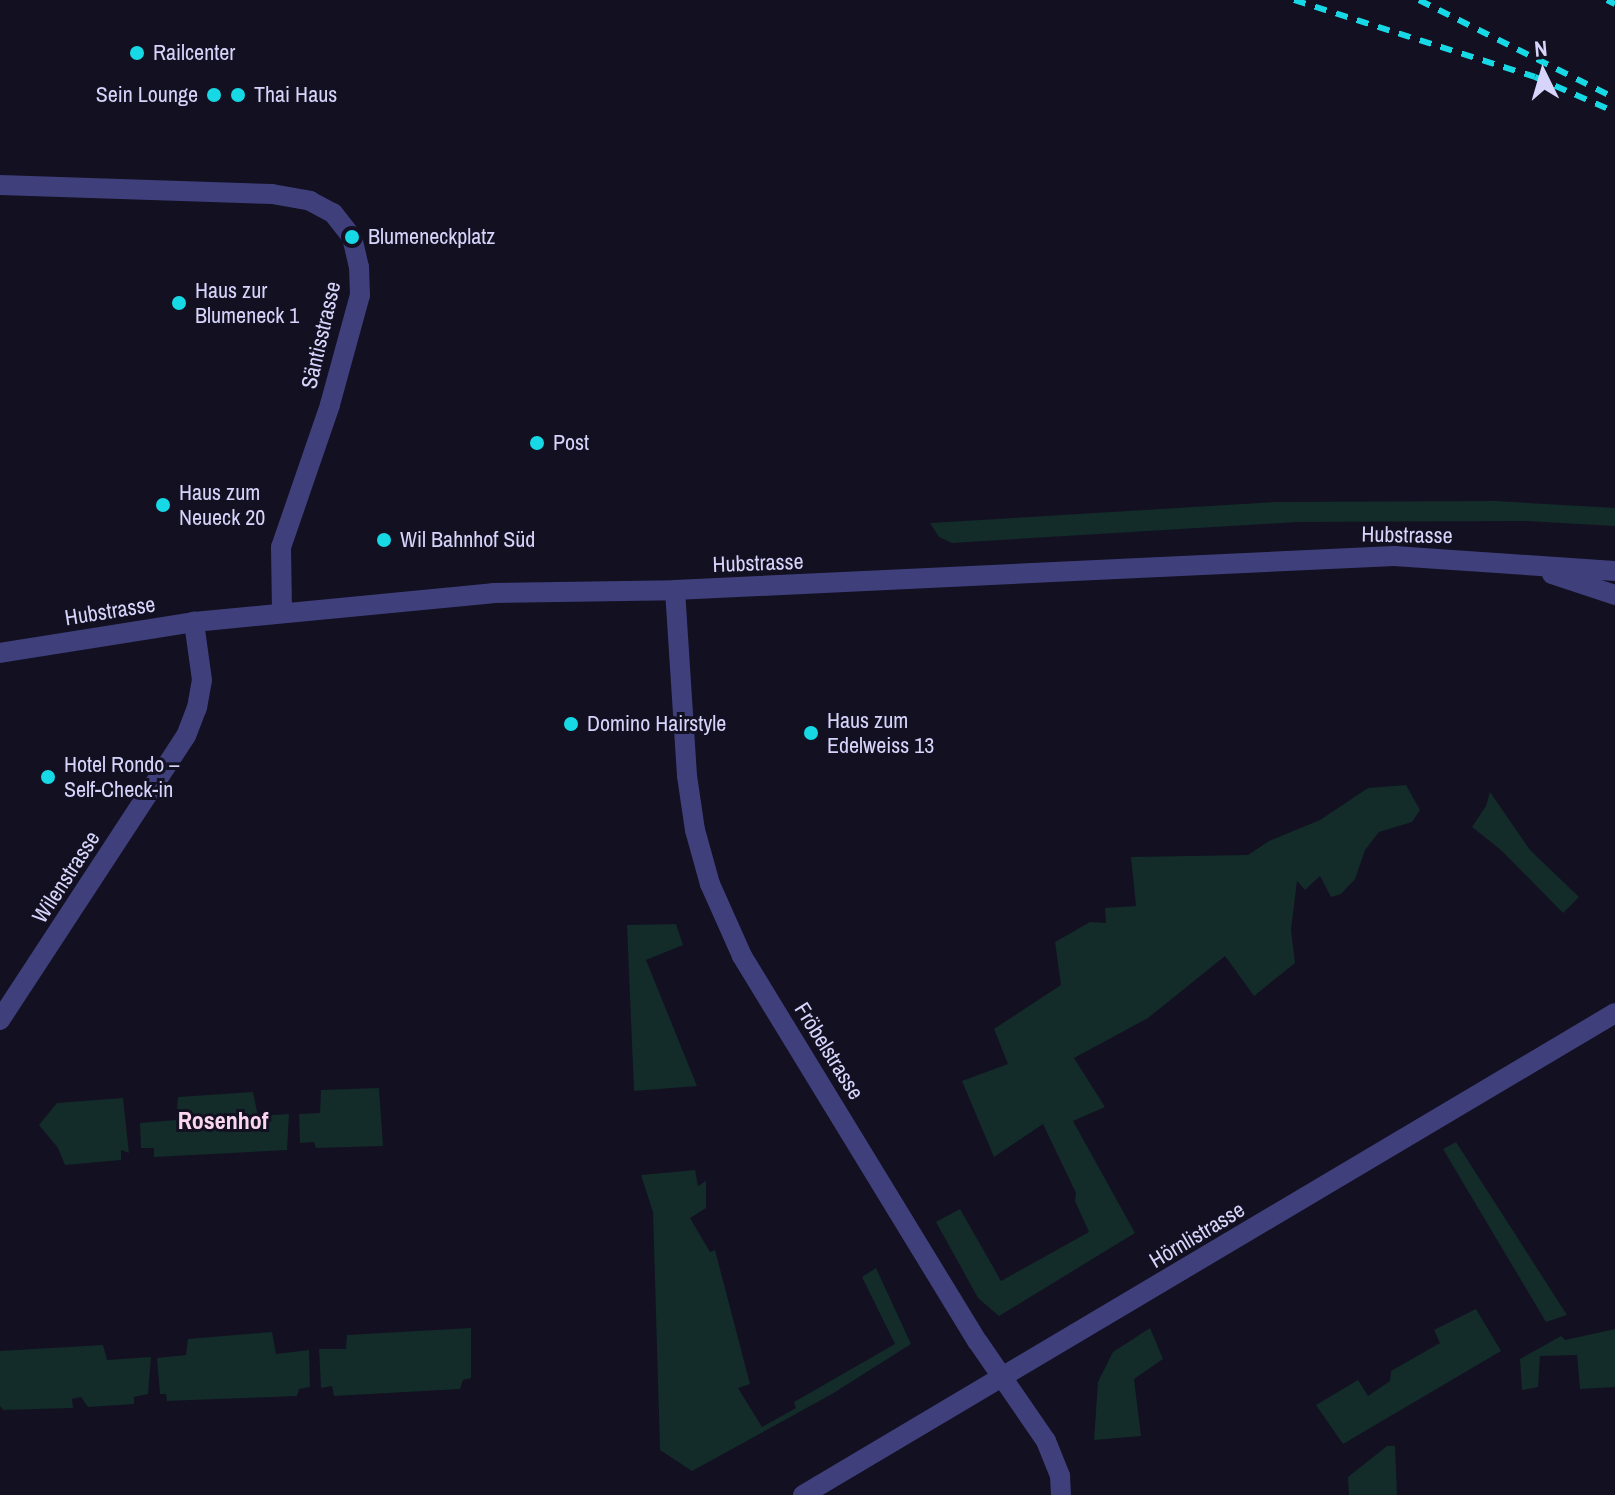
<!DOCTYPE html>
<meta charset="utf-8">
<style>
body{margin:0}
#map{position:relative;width:1615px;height:1495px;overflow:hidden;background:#121021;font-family:"Archivo Narrow",sans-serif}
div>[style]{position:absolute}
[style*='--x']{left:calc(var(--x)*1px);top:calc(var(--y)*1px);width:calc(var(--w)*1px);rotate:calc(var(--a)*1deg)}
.green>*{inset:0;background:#132b29}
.minor>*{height:20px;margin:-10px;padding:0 10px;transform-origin:10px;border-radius:10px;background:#3f3f7c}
.tertiary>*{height:20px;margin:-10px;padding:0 10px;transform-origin:10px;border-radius:10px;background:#3f3f7c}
.rail>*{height:6px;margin-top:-3px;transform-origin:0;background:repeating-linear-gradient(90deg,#16d9e5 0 12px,transparent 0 22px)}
.dots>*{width:22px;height:22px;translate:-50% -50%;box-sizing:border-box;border:4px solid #121021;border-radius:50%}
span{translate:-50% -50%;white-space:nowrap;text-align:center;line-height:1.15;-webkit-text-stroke:6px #121021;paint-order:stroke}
.poi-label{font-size:22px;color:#d7d4fb}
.left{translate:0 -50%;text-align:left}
.right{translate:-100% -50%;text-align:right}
.street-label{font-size:22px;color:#d7d4fb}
.neighbourhood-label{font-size:24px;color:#fbd6ef;font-weight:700}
.north{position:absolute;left:1503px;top:32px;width:80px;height:80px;-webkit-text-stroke:6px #121021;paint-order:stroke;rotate:355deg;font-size:22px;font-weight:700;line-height:32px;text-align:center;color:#d7d4fb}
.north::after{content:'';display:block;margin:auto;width:28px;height:36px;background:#d7d4fb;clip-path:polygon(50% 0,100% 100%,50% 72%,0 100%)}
</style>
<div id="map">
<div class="green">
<i style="clip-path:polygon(1495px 501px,1615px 508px,1615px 526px,1526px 521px,1297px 522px,952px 543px,939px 537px,930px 523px,1276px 502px)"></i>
<i style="clip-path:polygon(1406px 785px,1420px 810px,1412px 822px,1379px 832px,1365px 850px,1355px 879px,1341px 894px,1331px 897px,1320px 876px,1305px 890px,1297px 881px,1291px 930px,1295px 963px,1254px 996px,1225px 956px,1148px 1018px,1074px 1058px,1105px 1107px,1073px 1121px,1135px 1233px,999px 1316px,978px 1298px,936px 1222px,960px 1209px,1001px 1281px,1089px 1232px,1075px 1201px,1076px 1193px,1043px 1124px,994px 1157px,962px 1081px,1008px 1064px,994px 1029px,1061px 985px,1055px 942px,1090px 922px,1106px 923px,1105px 908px,1136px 906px,1131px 857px,1248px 855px,1269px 841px,1320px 820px,1368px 788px)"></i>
<i style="clip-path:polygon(1490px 792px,1530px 850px,1579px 897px,1563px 913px,1501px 850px,1472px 827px,1486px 806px)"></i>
<i style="clip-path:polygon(676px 924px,683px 945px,646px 960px,697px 1086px,634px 1091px,627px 925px)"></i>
<i style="clip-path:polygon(379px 1088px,383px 1146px,316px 1148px,314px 1142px,300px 1143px,299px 1114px,320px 1113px,321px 1090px)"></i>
<i style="clip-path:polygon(253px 1092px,258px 1116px,289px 1114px,287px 1150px,154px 1157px,154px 1148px,141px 1148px,140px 1123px,176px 1120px,178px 1097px)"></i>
<i style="clip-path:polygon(123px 1098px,129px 1153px,121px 1150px,121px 1160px,65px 1165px,58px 1148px,39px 1125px,57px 1103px)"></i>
<i style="clip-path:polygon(1456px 1142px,1567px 1315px,1546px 1322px,1443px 1149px)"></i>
<i style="clip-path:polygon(695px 1170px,698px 1186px,706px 1181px,706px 1208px,690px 1218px,710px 1252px,715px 1250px,750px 1384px,738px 1388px,762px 1427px,796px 1408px,794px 1402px,895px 1344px,862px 1277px,876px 1268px,911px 1344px,832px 1394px,692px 1471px,660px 1450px,653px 1212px,641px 1175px)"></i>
<i style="clip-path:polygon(1476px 1309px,1501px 1351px,1343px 1444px,1316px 1405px,1358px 1380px,1368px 1396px,1390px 1381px,1391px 1371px,1440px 1343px,1434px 1330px)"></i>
<i style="clip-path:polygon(471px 1328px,471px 1378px,463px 1380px,460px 1389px,334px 1396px,332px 1386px,321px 1388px,319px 1349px,346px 1349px,347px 1335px)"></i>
<i style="clip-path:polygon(1150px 1328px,1163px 1359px,1134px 1379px,1141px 1436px,1094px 1440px,1098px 1382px,1113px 1352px)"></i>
<i style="clip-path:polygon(1615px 1329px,1615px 1387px,1580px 1389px,1577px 1355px,1540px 1356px,1538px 1387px,1522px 1390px,1520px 1359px,1561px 1336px,1565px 1340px)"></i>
<i style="clip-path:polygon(272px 1332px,276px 1354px,309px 1350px,310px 1387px,299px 1389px,297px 1396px,167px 1401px,166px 1394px,160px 1394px,157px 1358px,186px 1355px,188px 1339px)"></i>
<i style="clip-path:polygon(103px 1345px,107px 1360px,151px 1357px,148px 1394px,134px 1397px,134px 1404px,88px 1407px,81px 1397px,72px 1399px,73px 1408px,3px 1410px,0 1406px,0 1351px)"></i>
<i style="clip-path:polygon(1387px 1446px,1395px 1446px,1397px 1495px,1349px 1495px,1348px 1477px)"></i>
</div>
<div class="minor">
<i style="--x:0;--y:185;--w:272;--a:1.9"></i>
<i style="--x:272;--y:194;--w:39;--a:10"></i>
<i style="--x:310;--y:201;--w:26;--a:28"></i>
<i style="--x:333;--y:213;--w:31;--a:52"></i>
<i style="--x:352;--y:237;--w:31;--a:77"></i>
<i style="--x:359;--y:267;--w:28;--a:88"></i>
<i style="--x:360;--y:295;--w:114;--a:105.3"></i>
<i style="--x:330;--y:405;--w:150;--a:109"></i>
<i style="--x:281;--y:547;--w:65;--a:89.1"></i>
<i style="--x:675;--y:590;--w:186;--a:86.3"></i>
<i style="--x:687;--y:776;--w:55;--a:81.6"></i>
<i style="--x:695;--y:830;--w:56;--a:74.5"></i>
<i style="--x:710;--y:884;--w:79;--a:66"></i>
<i style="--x:742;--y:956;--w:452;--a:58.6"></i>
<i style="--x:978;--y:1342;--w:120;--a:55.5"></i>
<i style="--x:1046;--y:1441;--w:38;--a:68"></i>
<i style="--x:1060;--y:1476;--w:19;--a:87"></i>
<i style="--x:0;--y:1020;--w:339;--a:-56.8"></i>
<i style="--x:186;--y:736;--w:30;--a:-69"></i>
<i style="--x:197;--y:708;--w:28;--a:-80"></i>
<i style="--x:202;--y:680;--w:59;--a:-97.9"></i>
<i style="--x:803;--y:1495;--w:944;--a:-30.69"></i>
</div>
<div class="tertiary">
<i style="--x:1552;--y:574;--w:66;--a:18.4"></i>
<i style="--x:0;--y:653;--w:196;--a:-9.1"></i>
<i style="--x:194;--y:622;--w:300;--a:-5.5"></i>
<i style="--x:493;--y:593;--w:182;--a:-0.9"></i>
<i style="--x:675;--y:590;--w:720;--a:-2.71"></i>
<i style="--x:1394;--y:556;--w:222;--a:3.9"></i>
</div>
<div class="rail">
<i style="--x:1294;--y:0;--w:253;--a:17.7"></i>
<i style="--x:1535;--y:77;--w:87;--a:23.6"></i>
<i style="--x:1419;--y:0;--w:219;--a:26.6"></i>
<i style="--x:1607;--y:0;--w:9;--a:27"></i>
</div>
<div class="dots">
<i style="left:137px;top:53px;background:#16d9e5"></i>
<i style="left:214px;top:95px;background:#16d9e5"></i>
<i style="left:238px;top:95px;background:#16d9e5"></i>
<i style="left:352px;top:237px;background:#16d9e5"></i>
<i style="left:179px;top:303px;background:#16d9e5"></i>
<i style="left:537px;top:443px;background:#16d9e5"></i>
<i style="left:163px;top:505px;background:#16d9e5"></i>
<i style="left:384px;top:540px;background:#16d9e5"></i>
<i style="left:571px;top:724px;background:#16d9e5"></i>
<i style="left:811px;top:733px;background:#16d9e5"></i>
<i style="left:48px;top:777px;background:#16d9e5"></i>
</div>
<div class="poi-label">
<span class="left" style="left:153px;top:53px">Railcenter</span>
<span class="right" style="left:198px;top:95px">Sein Lounge</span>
<span class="left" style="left:254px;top:95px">Thai Haus</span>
<span class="left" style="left:368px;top:237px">Blumeneckplatz</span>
<span class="left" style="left:195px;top:303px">Haus zur<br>Blumeneck 1</span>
<span class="left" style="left:553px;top:443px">Post</span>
<span class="left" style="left:179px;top:505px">Haus zum<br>Neueck 20</span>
<span class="left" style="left:400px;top:540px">Wil Bahnhof Süd</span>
<span class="left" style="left:827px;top:733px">Haus zum<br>Edelweiss 13</span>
<span class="left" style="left:587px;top:724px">Domino Hairstyle</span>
<span class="left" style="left:64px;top:777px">Hotel Rondo –<br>Self-Check-in</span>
</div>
<div class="street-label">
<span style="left:321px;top:335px;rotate:-77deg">Säntisstrasse</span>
<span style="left:1407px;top:535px;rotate:1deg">Hubstrasse</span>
<span style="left:758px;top:563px;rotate:-2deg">Hubstrasse</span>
<span style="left:110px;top:611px;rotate:-9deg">Hubstrasse</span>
<span style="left:66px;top:877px;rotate:-57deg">Wilenstrasse</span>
<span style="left:829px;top:1051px;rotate:58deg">Fröbelstrasse</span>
<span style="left:1197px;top:1235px;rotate:-31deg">Hörnlistrasse</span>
</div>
<div class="neighbourhood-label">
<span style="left:223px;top:1121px">Rosenhof</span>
</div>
<div class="north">N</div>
</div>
